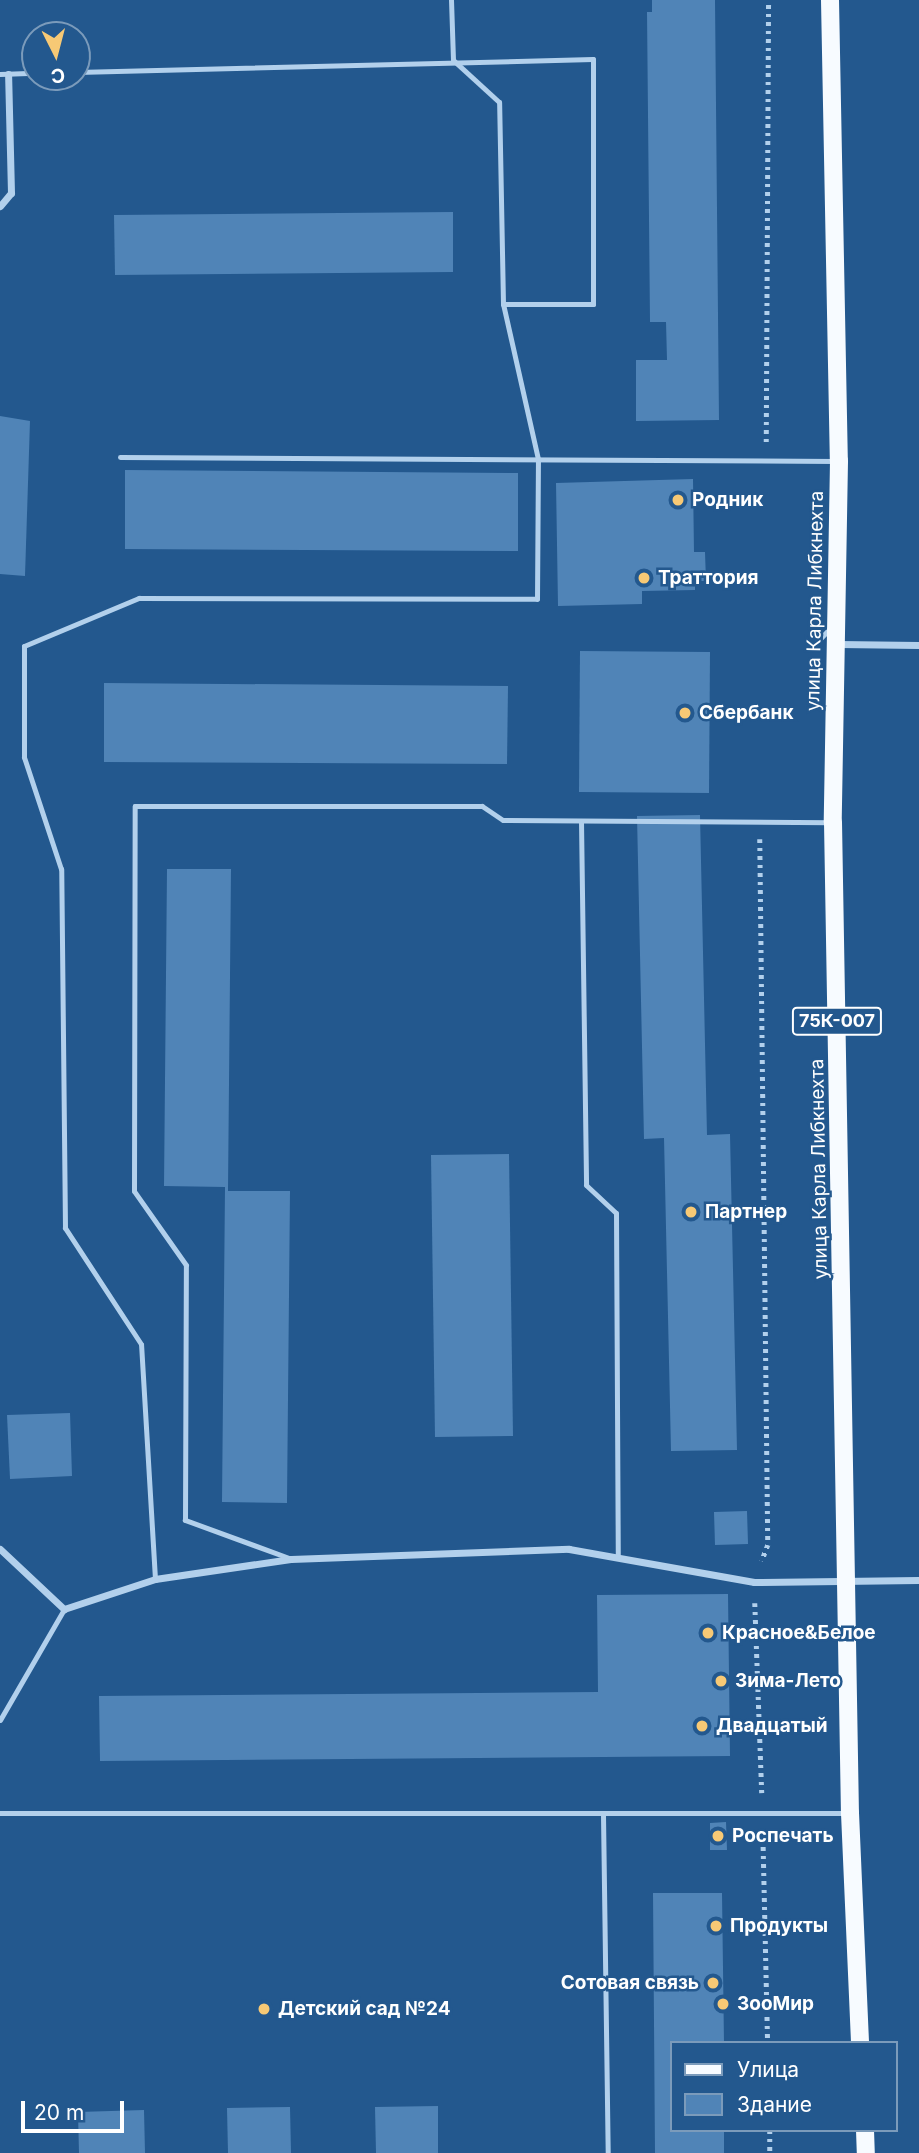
<!DOCTYPE html>
<meta charset="utf-8">
<style>
body{margin:0}
#map{position:relative;width:919px;height:2153px;overflow:hidden;background:#23588e;font-family:Inter,sans-serif}
div>[style]{position:absolute}
[style*='--x']{left:calc(var(--x)*1px);top:calc(var(--y)*1px);width:calc(var(--w)*1px);rotate:calc(var(--a)*1deg)}
.building>*{inset:0;background:#5084b7}
.path>*{height:4.5px;margin-top:-2.25px;transform-origin:0;background:repeating-linear-gradient(90deg,#b2d0ec 0 3.5px,transparent 0 8.5px)}
.lane>*{height:5px;margin:-2.5px;padding:0 2.5px;transform-origin:2.5px;border-radius:2.5px;background:#b2d0ec}
.street>*{height:7px;margin:-3.5px;padding:0 3.5px;transform-origin:3.5px;border-radius:3.5px;background:#b2d0ec}
.primary>*{height:18px;margin:-9px;padding:0 9px;transform-origin:9px;border-radius:9px;background:#f7fbff}
.dots>*{width:19px;height:19px;translate:-50% -50%;box-sizing:border-box;border:4px solid #23588e;border-radius:50%}
span{translate:-50% -50%;white-space:nowrap;text-align:center;line-height:1.15;-webkit-text-stroke:5px #23588e;paint-order:stroke}
.shield-label span{padding:2px 5px;background:#23588e;border:2px solid;border-radius:5px;-webkit-text-stroke-width:0}
.shield-label{font-size:18px;color:#fff;font-weight:700}
.poi-label{font-size:19px;color:#fff;font-weight:700}
.left{translate:0 -50%;text-align:left}
.right{translate:-100% -50%;text-align:right}
.street-label{font-size:19px;color:#fff}
.legend{position:absolute;left:670px;top:2041px;width:228px;height:91px;box-sizing:border-box;background:#23588e;border:2px solid #7b9bbb;margin:0;padding:9px 12px;list-style:none;font-size:21px;color:#fff}
.legend li{display:flex;align-items:center;gap:14px;height:35px}
.legend b{width:35px;border:2px solid #7b9bbb}
.north{position:absolute;left:21px;top:21px;width:70px;height:70px;box-sizing:border-box;background:#23588e;border:2px solid #7b9bbb;border-radius:50%;rotate:174deg;font-size:19px;font-weight:700;line-height:28px;text-align:center;color:#fff}
.north::after{content:'';display:block;margin:auto;width:24px;height:32px;background:#f7c975;clip-path:polygon(50% 0,100% 100%,50% 72%,0 100%)}
.scale{position:absolute;left:21px;top:2101px;width:103px;height:32px;box-sizing:border-box;border:4px solid #fff;border-top:0;padding-left:9px;font-size:21px;line-height:24px;white-space:nowrap;color:#fff;-webkit-text-stroke:5px #23588e;paint-order:stroke}
</style>
<div id="map">
<div class="building">
<i style="clip-path:polygon(652px 0,715px 0,719px 420px,636px 421px,636px 360px,667px 360px,666px 322px,650px 322px,647px 12px,652px 12px)"></i>
<i style="clip-path:polygon(453px 212px,453px 272px,115px 275px,114px 215px)"></i>
<i style="clip-path:polygon(0 416px,30px 421px,25px 576px,0 574px)"></i>
<i style="clip-path:polygon(125px 470px,518px 473px,518px 551px,125px 549px)"></i>
<i style="clip-path:polygon(693px 479px,694px 552px,705px 552px,706px 581px,695px 581px,695px 590px,642px 591px,642px 604px,558px 606px,556px 483px)"></i>
<i style="clip-path:polygon(580px 651px,710px 652px,709px 793px,579px 792px)"></i>
<i style="clip-path:polygon(104px 683px,508px 686px,507px 764px,104px 762px)"></i>
<i style="clip-path:polygon(700px 815px,707px 1135px,730px 1134px,737px 1450px,671px 1451px,664px 1138px,644px 1139px,637px 816px)"></i>
<i style="clip-path:polygon(167px 869px,231px 869px,228px 1191px,290px 1191px,287px 1503px,222px 1502px,225px 1187px,164px 1186px)"></i>
<i style="clip-path:polygon(509px 1154px,513px 1436px,435px 1437px,431px 1155px)"></i>
<i style="clip-path:polygon(70px 1413px,72px 1476px,10px 1479px,7px 1415px)"></i>
<i style="clip-path:polygon(747px 1511px,748px 1544px,715px 1545px,714px 1512px)"></i>
<i style="clip-path:polygon(728px 1594px,730px 1756px,100px 1761px,99px 1696px,598px 1692px,597px 1595px)"></i>
<i style="clip-path:polygon(726px 1822px,727px 1850px,710px 1850px,710px 1823px)"></i>
<i style="clip-path:polygon(653px 1893px,722px 1893px,724px 2043px,672px 2043px,672px 2130px,724px 2130px,724px 2153px,655px 2153px)"></i>
<i style="clip-path:polygon(438px 2106px,438px 2153px,376px 2153px,375px 2107px)"></i>
<i style="clip-path:polygon(290px 2107px,291px 2153px,228px 2153px,227px 2108px)"></i>
<i style="clip-path:polygon(144px 2110px,145px 2153px,79px 2153px,78px 2112px)"></i>
</div>
<div class="path">
<i style="--x:766;--y:442;--w:442;--a:-89.7"></i>
<i style="--x:760;--y:839;--w:706;--a:89.35"></i>
<i style="--x:768;--y:1545;--w:17;--a:111"></i>
<i style="--x:755;--y:1603;--w:190;--a:87.9"></i>
<i style="--x:763;--y:1830;--w:213;--a:88.7"></i>
<i style="--x:770;--y:2130;--w:23;--a:90"></i>
</div>
<div class="lane">
<i style="--x:77;--y:72;--w:516;--a:-1.44"></i>
<i style="--x:593;--y:59;--w:245;--a:90"></i>
<i style="--x:593;--y:304;--w:90;--a:180"></i>
<i style="--x:0;--y:74;--w:35;--a:-2"></i>
<i style="--x:120;--y:457;--w:716;--a:0.32"></i>
<i style="--x:813;--y:646;--w:28;--a:-46"></i>
<i style="--x:581;--y:821;--w:364;--a:89.2"></i>
<i style="--x:586;--y:1185;--w:41;--a:43"></i>
<i style="--x:616;--y:1213;--w:345;--a:89.7"></i>
<i style="--x:289;--y:1558;--w:111;--a:-159.9"></i>
<i style="--x:185;--y:1520;--w:255;--a:-89.8"></i>
<i style="--x:186;--y:1265;--w:90;--a:-125.1"></i>
<i style="--x:134;--y:1191;--w:385;--a:-89.9"></i>
<i style="--x:135;--y:806;--w:347;--a:0"></i>
<i style="--x:482;--y:806;--w:25;--a:34"></i>
<i style="--x:503;--y:820;--w:327;--a:0.4"></i>
<i style="--x:155;--y:1579;--w:235;--a:-93.4"></i>
<i style="--x:141;--y:1344;--w:139;--a:-123.2"></i>
<i style="--x:65;--y:1228;--w:359;--a:-90.6"></i>
<i style="--x:61;--y:869;--w:118;--a:-108.3"></i>
<i style="--x:24;--y:757;--w:111;--a:-90"></i>
<i style="--x:24;--y:646;--w:125;--a:-22.7"></i>
<i style="--x:139;--y:598;--w:398;--a:0.1"></i>
<i style="--x:537;--y:599;--w:140;--a:-89.6"></i>
<i style="--x:538;--y:459;--w:159;--a:-102.7"></i>
<i style="--x:503;--y:304;--w:202;--a:-91.1"></i>
<i style="--x:499;--y:102;--w:62;--a:-137.6"></i>
<i style="--x:453;--y:60;--w:60;--a:-91.9"></i>
<i style="--x:0;--y:1720;--w:128;--a:-60"></i>
<i style="--x:0;--y:1813;--w:847;--a:0"></i>
<i style="--x:603;--y:1815;--w:338;--a:89.2"></i>
</div>
<div class="street">
<i style="--x:0;--y:206;--w:17;--a:-50"></i>
<i style="--x:11;--y:193;--w:119;--a:-91.4"></i>
<i style="--x:838;--y:644;--w:81;--a:0.7"></i>
<i style="--x:0;--y:1549;--w:88;--a:43.2"></i>
<i style="--x:64;--y:1609;--w:96;--a:-18.2"></i>
<i style="--x:155;--y:1579;--w:137;--a:-8.4"></i>
<i style="--x:291;--y:1559;--w:278;--a:-2.1"></i>
<i style="--x:569;--y:1549;--w:188;--a:10.1"></i>
<i style="--x:754;--y:1582;--w:165;--a:-0.7"></i>
</div>
<div class="primary">
<i style="--x:830;--y:0;--w:461;--a:88.9"></i>
<i style="--x:839;--y:461;--w:361;--a:91"></i>
<i style="--x:833;--y:822;--w:991;--a:89.02"></i>
<i style="--x:850;--y:1813;--w:230;--a:87.5"></i>
<i style="--x:865;--y:2130;--w:23;--a:88"></i>
</div>
<div class="dots">
<i style="left:678px;top:500px;background:#f7c975"></i>
<i style="left:644px;top:578px;background:#f7c975"></i>
<i style="left:685px;top:713px;background:#f7c975"></i>
<i style="left:691px;top:1212px;background:#f7c975"></i>
<i style="left:708px;top:1633px;background:#f7c975"></i>
<i style="left:721px;top:1681px;background:#f7c975"></i>
<i style="left:702px;top:1726px;background:#f7c975"></i>
<i style="left:718px;top:1836px;background:#f7c975"></i>
<i style="left:716px;top:1926px;background:#f7c975"></i>
<i style="left:713px;top:1983px;background:#f7c975"></i>
<i style="left:723px;top:2004px;background:#f7c975"></i>
<i style="left:264px;top:2009px;background:#f7c975"></i>
</div>
<div class="shield-label">
<span style="left:837px;top:1021px">75К-007</span>
</div>
<div class="poi-label">
<span class="left" style="left:692px;top:500px">Родник</span>
<span class="left" style="left:658px;top:578px">Траттория</span>
<span class="left" style="left:699px;top:713px">Сбербанк</span>
<span class="left" style="left:705px;top:1212px">Партнер</span>
<span class="left" style="left:722px;top:1633px">Красное&amp;Белое</span>
<span class="left" style="left:735px;top:1681px">Зима-Лето</span>
<span class="left" style="left:716px;top:1726px">Двадцатый</span>
<span class="left" style="left:732px;top:1836px">Роспечать</span>
<span class="left" style="left:730px;top:1926px">Продукты</span>
<span class="right" style="left:699px;top:1983px">Сотовая связь</span>
<span class="left" style="left:737px;top:2004px">ЗооМир</span>
<span class="left" style="left:278px;top:2009px">Детский сад №24</span>
</div>
<div class="street-label">
<span style="left:815px;top:601px;rotate:-89deg">улица Карла Либкнехта</span>
<span style="left:819px;top:1169px;rotate:-91deg">улица Карла Либкнехта</span>
</div>
<ul class="legend">
<li><b style="height:9px;background:#f7fbff"></b>Улица</li>
<li><b style="height:19px;background:#5084b7"></b>Здание</li>
</ul>
<div class="north">С</div>
<div class="scale">20 m</div>
</div>
